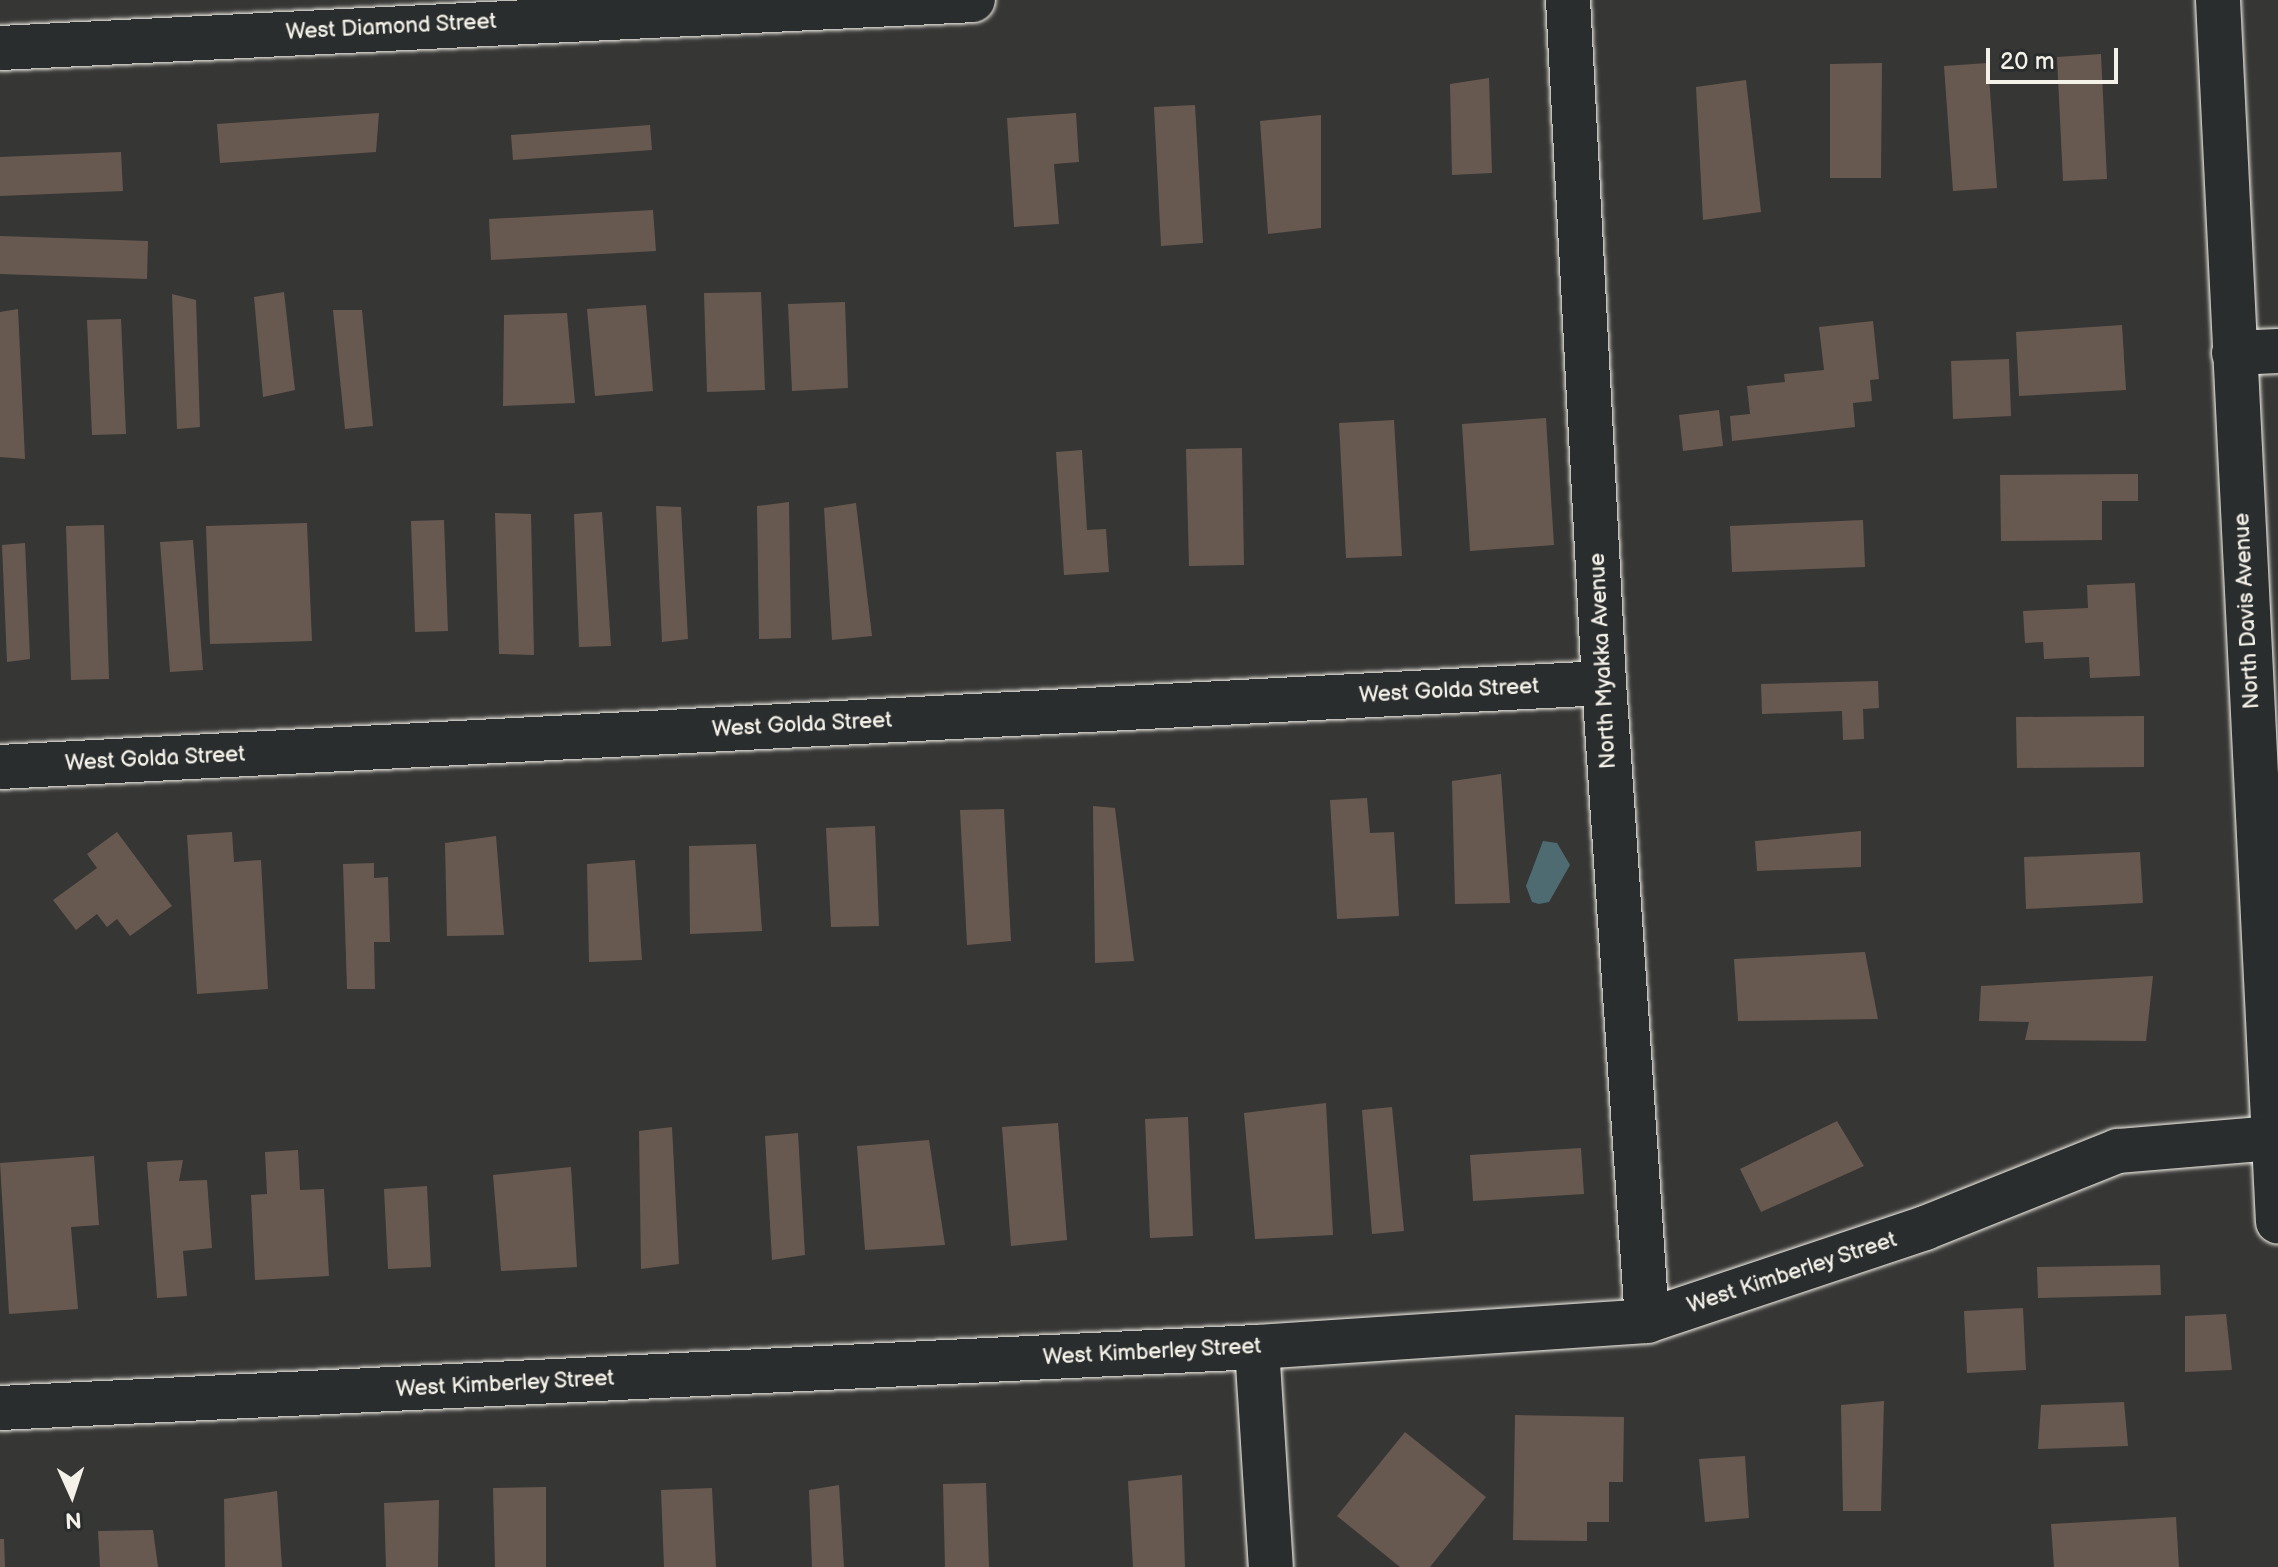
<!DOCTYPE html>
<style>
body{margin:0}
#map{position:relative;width:2278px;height:1567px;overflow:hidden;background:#363635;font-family:"Balsamiq Sans",sans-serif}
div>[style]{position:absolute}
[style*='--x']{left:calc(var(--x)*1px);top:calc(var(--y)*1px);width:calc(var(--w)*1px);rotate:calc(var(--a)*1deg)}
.water>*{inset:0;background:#4e6b72}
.building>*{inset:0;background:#685950}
.roads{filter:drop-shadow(0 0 2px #f4f1e8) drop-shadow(0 0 2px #f4f1e8)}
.minor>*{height:44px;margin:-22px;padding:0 22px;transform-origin:22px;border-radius:22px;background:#2a2d2e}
span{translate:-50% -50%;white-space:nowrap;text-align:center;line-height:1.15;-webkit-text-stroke:7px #2a2d2e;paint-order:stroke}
.street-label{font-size:22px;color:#f4f1e8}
.north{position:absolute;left:32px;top:1455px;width:80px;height:80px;-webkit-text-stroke:6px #2a2d2e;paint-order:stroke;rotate:177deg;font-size:22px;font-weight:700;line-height:32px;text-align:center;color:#f4f1e8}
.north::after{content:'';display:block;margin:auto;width:28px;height:36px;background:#f4f1e8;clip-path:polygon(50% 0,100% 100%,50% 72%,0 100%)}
.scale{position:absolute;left:1986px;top:48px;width:132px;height:36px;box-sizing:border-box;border:4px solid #f4f1e8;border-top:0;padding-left:10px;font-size:24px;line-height:28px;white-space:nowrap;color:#f4f1e8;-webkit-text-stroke:6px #2a2d2e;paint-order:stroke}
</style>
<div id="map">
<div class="water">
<i style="clip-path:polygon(1543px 841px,1557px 843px,1570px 865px,1549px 902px,1539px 904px,1532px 902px,1526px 886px)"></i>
</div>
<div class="building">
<i style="clip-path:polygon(2101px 54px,2107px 179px,2063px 181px,2057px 57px)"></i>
<i style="clip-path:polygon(1882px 63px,1881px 178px,1830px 178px,1830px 64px)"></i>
<i style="clip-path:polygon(1988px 63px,1997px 188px,1953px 191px,1944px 66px)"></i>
<i style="clip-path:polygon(1489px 78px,1492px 173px,1452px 175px,1450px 84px)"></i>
<i style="clip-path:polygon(1746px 80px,1761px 212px,1703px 220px,1696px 87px)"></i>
<i style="clip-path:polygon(1195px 105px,1203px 243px,1161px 246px,1154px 107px)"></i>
<i style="clip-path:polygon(379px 113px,376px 152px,220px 163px,217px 124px)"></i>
<i style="clip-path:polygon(1076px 113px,1079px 162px,1054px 164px,1059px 224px,1014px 227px,1007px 118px)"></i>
<i style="clip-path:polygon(1321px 115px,1321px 228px,1268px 234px,1260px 121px)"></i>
<i style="clip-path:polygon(650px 125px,652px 150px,513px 160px,511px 135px)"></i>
<i style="clip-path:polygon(121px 152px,123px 191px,0 196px,0 157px)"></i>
<i style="clip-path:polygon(653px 210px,656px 251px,491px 260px,489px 219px)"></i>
<i style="clip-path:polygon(0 236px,148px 241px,147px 279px,0 274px)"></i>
<i style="clip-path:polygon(284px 292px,295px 390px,263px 397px,254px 297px)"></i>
<i style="clip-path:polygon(761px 292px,765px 390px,707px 392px,704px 293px)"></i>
<i style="clip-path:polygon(172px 294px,196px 300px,200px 427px,177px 429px)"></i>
<i style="clip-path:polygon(845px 302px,848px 388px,792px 391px,788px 304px)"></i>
<i style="clip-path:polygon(646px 305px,653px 391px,595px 396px,587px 309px)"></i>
<i style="clip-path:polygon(18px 309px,25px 459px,0 457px,0 312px)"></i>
<i style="clip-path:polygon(333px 310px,362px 310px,373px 426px,345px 429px)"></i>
<i style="clip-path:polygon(567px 313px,575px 403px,503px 406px,504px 315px)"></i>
<i style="clip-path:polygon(121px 319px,126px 434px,92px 435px,87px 320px)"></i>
<i style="clip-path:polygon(1873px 321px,1879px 379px,1870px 380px,1872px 401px,1853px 403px,1855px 427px,1732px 441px,1730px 416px,1750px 414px,1747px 386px,1785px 382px,1784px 374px,1824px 370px,1819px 327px)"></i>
<i style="clip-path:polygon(2122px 325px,2126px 390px,2019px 396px,2016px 332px)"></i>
<i style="clip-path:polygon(2009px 359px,2011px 416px,1953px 419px,1951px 361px)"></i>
<i style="clip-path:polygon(1719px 410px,1723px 446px,1683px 451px,1679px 415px)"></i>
<i style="clip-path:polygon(1546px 418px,1554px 545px,1470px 551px,1462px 424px)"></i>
<i style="clip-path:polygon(1394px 420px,1402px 556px,1346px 558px,1339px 423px)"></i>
<i style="clip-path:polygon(1242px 448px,1244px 565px,1189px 566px,1186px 449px)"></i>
<i style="clip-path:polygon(1082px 450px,1087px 530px,1106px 529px,1109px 572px,1064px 575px,1056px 452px)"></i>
<i style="clip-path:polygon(2138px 474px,2138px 501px,2102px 501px,2102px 540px,2001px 541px,2000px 475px)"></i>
<i style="clip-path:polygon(789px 502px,791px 638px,759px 639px,757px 506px)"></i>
<i style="clip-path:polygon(856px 503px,872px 636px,832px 640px,824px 508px)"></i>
<i style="clip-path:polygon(656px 506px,681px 507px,688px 639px,662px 642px)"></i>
<i style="clip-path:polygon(602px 512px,611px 646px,579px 647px,574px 514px)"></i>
<i style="clip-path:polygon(495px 513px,531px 514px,534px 655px,499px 654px)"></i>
<i style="clip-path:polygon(444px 520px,448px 631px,415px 632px,411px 521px)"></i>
<i style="clip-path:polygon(1863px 520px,1865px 567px,1732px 572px,1730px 526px)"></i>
<i style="clip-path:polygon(307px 523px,312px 641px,210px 644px,206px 526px)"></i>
<i style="clip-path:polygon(104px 525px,109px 679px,71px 680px,66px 526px)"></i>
<i style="clip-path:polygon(193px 540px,203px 670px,170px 672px,160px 542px)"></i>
<i style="clip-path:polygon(25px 543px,30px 659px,7px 662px,2px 545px)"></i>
<i style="clip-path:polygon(2135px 583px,2140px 676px,2090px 678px,2089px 657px,2044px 659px,2043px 642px,2025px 643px,2023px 611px,2088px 608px,2087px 585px)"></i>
<i style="clip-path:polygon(1878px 681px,1879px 708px,1863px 709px,1864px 739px,1843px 740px,1842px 711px,1762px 714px,1761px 684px)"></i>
<i style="clip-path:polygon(2144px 716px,2144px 767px,2017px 768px,2016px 717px)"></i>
<i style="clip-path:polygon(1501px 774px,1510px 903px,1455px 904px,1452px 781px)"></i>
<i style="clip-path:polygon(1367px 798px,1370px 833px,1394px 832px,1399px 916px,1337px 919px,1330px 800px)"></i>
<i style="clip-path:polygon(1093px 806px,1115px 808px,1134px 961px,1095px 963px)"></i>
<i style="clip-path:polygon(1004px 809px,1011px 941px,967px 945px,960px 810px)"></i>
<i style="clip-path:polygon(875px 826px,879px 926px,831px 927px,826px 828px)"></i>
<i style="clip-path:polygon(1861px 831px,1861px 867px,1757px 871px,1755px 841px)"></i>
<i style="clip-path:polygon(117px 832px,172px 906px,130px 936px,117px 919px,107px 927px,97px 914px,76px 930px,53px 900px,97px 868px,87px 854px)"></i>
<i style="clip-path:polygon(232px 832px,234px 862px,261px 860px,268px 989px,197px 994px,187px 835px)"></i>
<i style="clip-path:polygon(496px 836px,504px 935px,447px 936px,445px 843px)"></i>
<i style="clip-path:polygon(756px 844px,762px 931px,690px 934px,689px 846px)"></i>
<i style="clip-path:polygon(2140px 852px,2143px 903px,2026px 909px,2024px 857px)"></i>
<i style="clip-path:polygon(635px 860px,642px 960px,589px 962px,587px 864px)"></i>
<i style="clip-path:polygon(374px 863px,374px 878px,388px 877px,390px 942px,374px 942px,375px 989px,347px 989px,343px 864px)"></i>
<i style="clip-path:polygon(1865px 952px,1878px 1019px,1738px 1021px,1734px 959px)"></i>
<i style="clip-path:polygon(2153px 976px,2146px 1041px,2025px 1040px,2029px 1022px,1979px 1021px,1981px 986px)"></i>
<i style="clip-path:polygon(1326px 1103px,1333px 1235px,1255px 1239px,1244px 1113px)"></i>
<i style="clip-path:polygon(1392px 1107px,1404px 1231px,1372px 1234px,1362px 1110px)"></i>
<i style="clip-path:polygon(1188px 1117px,1193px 1236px,1150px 1238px,1145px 1119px)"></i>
<i style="clip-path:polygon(1837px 1121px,1864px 1166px,1761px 1212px,1740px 1169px)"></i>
<i style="clip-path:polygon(1058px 1123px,1067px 1240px,1011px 1246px,1002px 1127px)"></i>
<i style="clip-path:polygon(672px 1127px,679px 1264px,641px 1269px,639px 1131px)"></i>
<i style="clip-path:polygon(798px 1133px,805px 1255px,772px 1260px,765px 1136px)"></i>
<i style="clip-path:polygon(929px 1140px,945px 1245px,865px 1250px,857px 1146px)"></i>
<i style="clip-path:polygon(1581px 1148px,1584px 1194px,1473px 1201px,1470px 1155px)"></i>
<i style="clip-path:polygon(298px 1150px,300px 1190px,324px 1189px,329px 1276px,255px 1280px,251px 1195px,267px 1194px,265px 1152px)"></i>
<i style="clip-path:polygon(94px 1156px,99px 1225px,71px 1227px,78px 1309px,9px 1314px,0 1163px)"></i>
<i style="clip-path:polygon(183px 1160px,179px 1181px,207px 1180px,212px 1248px,183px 1251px,187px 1296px,157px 1298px,147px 1162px)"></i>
<i style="clip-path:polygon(571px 1167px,577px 1267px,501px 1271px,493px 1175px)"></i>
<i style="clip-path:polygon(427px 1186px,431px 1267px,388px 1269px,384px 1189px)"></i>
<i style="clip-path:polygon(2160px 1265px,2161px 1295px,2038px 1298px,2037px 1267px)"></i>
<i style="clip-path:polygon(2023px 1308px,2026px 1370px,1967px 1373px,1964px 1311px)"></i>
<i style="clip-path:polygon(2226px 1314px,2232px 1370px,2185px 1372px,2185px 1316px)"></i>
<i style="clip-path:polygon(1884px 1401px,1881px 1511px,1843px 1511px,1841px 1405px)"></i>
<i style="clip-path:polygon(2124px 1402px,2128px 1446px,2038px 1449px,2041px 1405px)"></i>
<i style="clip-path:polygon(1515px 1415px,1624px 1417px,1623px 1482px,1609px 1482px,1609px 1522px,1587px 1522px,1587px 1541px,1513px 1540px)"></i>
<i style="clip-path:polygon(1405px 1432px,1486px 1497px,1430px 1567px,1400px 1567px,1337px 1516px)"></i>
<i style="clip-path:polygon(1745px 1456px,1749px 1518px,1705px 1522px,1699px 1459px)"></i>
<i style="clip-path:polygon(1182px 1475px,1185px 1567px,1133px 1567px,1128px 1481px)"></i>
<i style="clip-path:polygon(986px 1483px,989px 1567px,945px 1567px,943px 1484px)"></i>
<i style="clip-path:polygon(839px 1485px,844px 1567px,812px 1567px,809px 1490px)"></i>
<i style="clip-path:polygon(546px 1487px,546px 1567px,495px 1567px,493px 1488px)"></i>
<i style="clip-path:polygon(712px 1488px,716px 1567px,664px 1567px,661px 1490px)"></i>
<i style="clip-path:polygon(277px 1491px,282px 1567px,225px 1567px,224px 1499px)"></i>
<i style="clip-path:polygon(439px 1500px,438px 1567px,386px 1567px,384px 1503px)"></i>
<i style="clip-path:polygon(2176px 1517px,2179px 1567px,2054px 1567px,2051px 1524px)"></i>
<i style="clip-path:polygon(153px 1530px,158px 1567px,100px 1567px,98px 1531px)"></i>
<i style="clip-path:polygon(0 1539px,4px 1539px,5px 1567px,0 1567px)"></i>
</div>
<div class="roads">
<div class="minor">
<i style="--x:1568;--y:0;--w:684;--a:86.98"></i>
<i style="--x:1604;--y:683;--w:639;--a:86.14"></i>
<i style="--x:2218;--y:0;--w:1223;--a:87.19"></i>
<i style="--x:0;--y:48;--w:974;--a:-2.82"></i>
<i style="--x:2234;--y:353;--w:44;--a:-2.6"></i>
<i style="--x:0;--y:767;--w:1606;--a:-3"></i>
<i style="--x:1257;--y:1347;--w:220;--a:86.4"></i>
<i style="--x:0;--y:1408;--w:1258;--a:-2.78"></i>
<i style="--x:1257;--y:1347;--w:391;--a:-3.8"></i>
<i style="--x:1647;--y:1321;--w:293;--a:-18.5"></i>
<i style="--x:1925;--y:1228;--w:208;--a:-21.8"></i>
<i style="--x:2118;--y:1151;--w:157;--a:-4.8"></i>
</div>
</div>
<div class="street-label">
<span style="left:391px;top:27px;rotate:-3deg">West Diamond Street</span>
<span style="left:2247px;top:611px;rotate:-93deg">North Davis Avenue</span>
<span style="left:1603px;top:661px;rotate:-93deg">North Myakka Avenue</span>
<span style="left:1449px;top:691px;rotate:-3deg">West Golda Street</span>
<span style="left:802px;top:725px;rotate:-3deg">West Golda Street</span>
<span style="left:155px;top:759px;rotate:-3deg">West Golda Street</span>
<span style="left:1792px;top:1273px;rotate:-18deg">West Kimberley Street</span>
<span style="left:1152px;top:1352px;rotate:-3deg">West Kimberley Street</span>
<span style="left:505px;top:1384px;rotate:-3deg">West Kimberley Street</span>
</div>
<div class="north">N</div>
<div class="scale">20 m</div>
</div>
